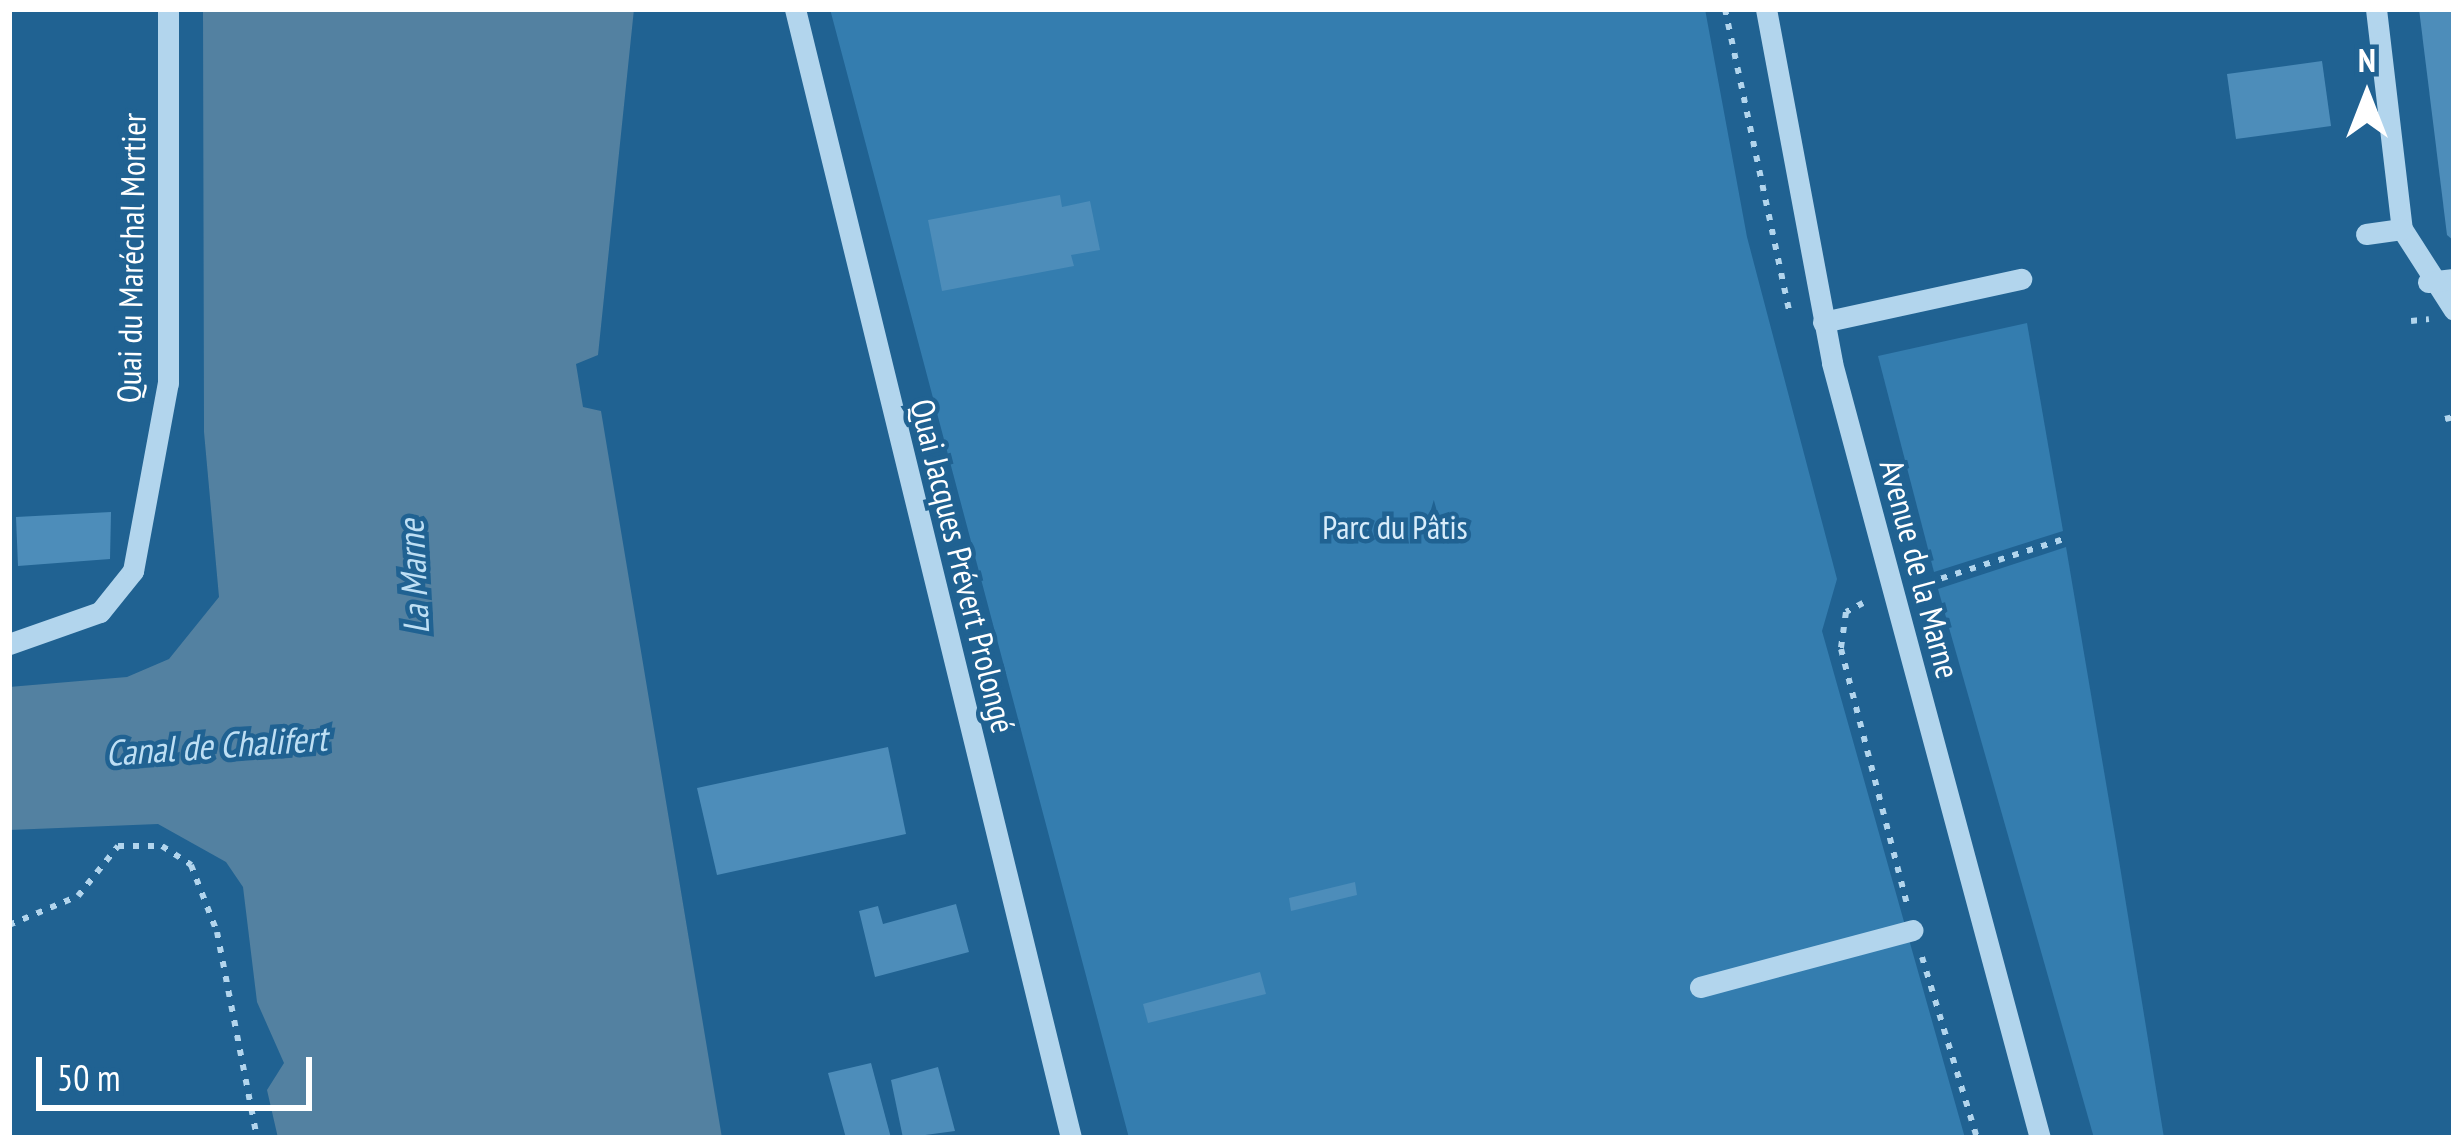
<!DOCTYPE html>
<meta charset="utf-8">
<style>
body{margin:0}
#map{position:relative;width:2463px;height:1147px;overflow:hidden;background:#206292;font-family:"PT Sans Narrow",sans-serif}
div>[style]{position:absolute}
[style*='--x']{left:calc(var(--x)*1px);top:calc(var(--y)*1px);width:calc(var(--w)*1px);rotate:calc(var(--a)*1deg)}
.green>*{inset:0;background:#347daf}
.water>*{inset:0;background:#5381a1}
.building>*{inset:0;background:#4d8dba}
.path>*{height:6px;margin-top:-3px;transform-origin:0;background:repeating-linear-gradient(90deg,#b2d5ed 0 6px,transparent 0 15px)}
.minor>*{height:21px;margin:-10.5px;padding:0 10.5px;transform-origin:10.5px;border-radius:10.5px;background:#b2d5ed}
span{translate:-50% -50%;white-space:nowrap;text-align:center;line-height:1.15;-webkit-text-stroke:9px #206292;paint-order:stroke}
.street-label{font-size:33px;color:#fff}
.park-label{font-size:33px;color:#d8ecfa}
.water-label{font-size:36px;color:#bedff4;font-style:italic}
.frame{position:absolute;inset:0;border:12px solid #fff;pointer-events:none}
.north{position:absolute;left:2307px;top:36px;width:120px;height:120px;-webkit-text-stroke:9px #206292;paint-order:stroke;rotate:0deg;font-size:33px;font-weight:700;line-height:48px;text-align:center;color:#fff}
.north::after{content:'';display:block;margin:auto;width:42px;height:54px;background:#fff;clip-path:polygon(50% 0,100% 100%,50% 72%,0 100%)}
.scale{position:absolute;left:36px;top:1057px;width:276px;height:54px;box-sizing:border-box;border:6px solid #fff;border-top:0;padding-left:15px;font-size:36px;line-height:42px;white-space:nowrap;color:#fff;-webkit-text-stroke:9px #206292;paint-order:stroke}
</style>
<div id="map">
<div class="green">
<i style="clip-path:polygon(830px 9px,1705px 9px,1747px 237px,1837px 579px,1822px 631px,1965px 1138px,1129px 1138px)"></i>
<i style="clip-path:polygon(2027px 323px,2063px 531px,1934px 572px,1878px 356px)"></i>
<i style="clip-path:polygon(2066px 547px,2116px 842px,2164px 1138px,2094px 1138px,1938px 589px)"></i>
</div>
<div class="water">
<i style="clip-path:polygon(203px 9px,634px 9px,598px 355px,576px 364px,583px 407px,601px 411px,722px 1138px,278px 1138px,267px 1090px,284px 1063px,257px 1002px,243px 887px,226px 862px,158px 824px,9px 830px,9px 687px,127px 677px,169px 659px,219px 597px,204px 432px)"></i>
</div>
<div class="building">
<i style="clip-path:polygon(2419px 9px,2454px 9px,2454px 241px,2447px 235px)"></i>
<i style="clip-path:polygon(2322px 61px,2331px 126px,2236px 139px,2227px 74px)"></i>
<i style="clip-path:polygon(1060px 195px,1062px 207px,1090px 201px,1100px 250px,1071px 255px,1074px 266px,942px 291px,928px 220px)"></i>
<i style="clip-path:polygon(111px 512px,110px 559px,18px 566px,16px 517px)"></i>
<i style="clip-path:polygon(888px 747px,906px 834px,717px 875px,697px 788px)"></i>
<i style="clip-path:polygon(1355px 882px,1357px 895px,1291px 911px,1289px 898px)"></i>
<i style="clip-path:polygon(956px 904px,969px 952px,875px 977px,859px 911px,878px 906px,883px 924px)"></i>
<i style="clip-path:polygon(1260px 972px,1266px 994px,1148px 1023px,1143px 1004px)"></i>
<i style="clip-path:polygon(871px 1063px,891px 1138px,846px 1138px,828px 1073px)"></i>
<i style="clip-path:polygon(938px 1067px,955px 1131px,903px 1138px,891px 1080px)"></i>
</div>
<div class="path">
<i style="--x:1725;--y:9;--w:308;--a:78"></i>
<i style="--x:2411;--y:321;--w:18;--a:-6"></i>
<i style="--x:2445;--y:419;--w:9;--a:-13"></i>
<i style="--x:1927;--y:583;--w:144;--a:-17.8"></i>
<i style="--x:1863;--y:603;--w:19;--a:152"></i>
<i style="--x:1846;--y:612;--w:37;--a:98"></i>
<i style="--x:1841;--y:649;--w:263;--a:75.5"></i>
<i style="--x:9;--y:925;--w:75;--a:-22.8"></i>
<i style="--x:78;--y:896;--w:64;--a:-51.3"></i>
<i style="--x:118;--y:846;--w:44;--a:0"></i>
<i style="--x:162;--y:846;--w:35;--a:33"></i>
<i style="--x:191;--y:865;--w:72;--a:68.8"></i>
<i style="--x:217;--y:932;--w:210;--a:79"></i>
<i style="--x:1922;--y:957;--w:189;--a:73.1"></i>
</div>
<div class="minor">
<i style="--x:795;--y:9;--w:1162;--a:76.26"></i>
<i style="--x:1766;--y:9;--w:360;--a:79.4"></i>
<i style="--x:1832;--y:363;--w:802;--a:74.98"></i>
<i style="--x:2376;--y:9;--w:222;--a:83.3"></i>
<i style="--x:2402;--y:229;--w:96;--a:57.3"></i>
<i style="--x:2366;--y:234;--w:36;--a:-8"></i>
<i style="--x:2428;--y:282;--w:26;--a:-7"></i>
<i style="--x:1823;--y:322;--w:203;--a:-12.3"></i>
<i style="--x:9;--y:644;--w:96;--a:-19.4"></i>
<i style="--x:100;--y:612;--w:53;--a:-51.2"></i>
<i style="--x:133;--y:571;--w:191;--a:-79.5"></i>
<i style="--x:168;--y:383;--w:374;--a:-90"></i>
<i style="--x:1700;--y:987;--w:220;--a:-15"></i>
</div>
<div class="street-label">
<span style="left:131px;top:258px;rotate:-89deg">Quai du Maréchal Mortier</span>
<span style="left:963px;top:566px;rotate:76deg">Quai Jacques Prévert Prolongé</span>
<span style="left:1920px;top:569px;rotate:75deg">Avenue de la Marne</span>
</div>
<div class="park-label">
<span style="left:1395px;top:527px">Parc du Pâtis</span>
</div>
<div class="water-label">
<span style="left:413px;top:577px;rotate:-93deg">La Marne</span>
<span style="left:216px;top:745px;rotate:-4deg">Canal de Chalifert</span>
</div>
<div class="frame"></div>
<div class="north">N</div>
<div class="scale">50 m</div>
</div>
